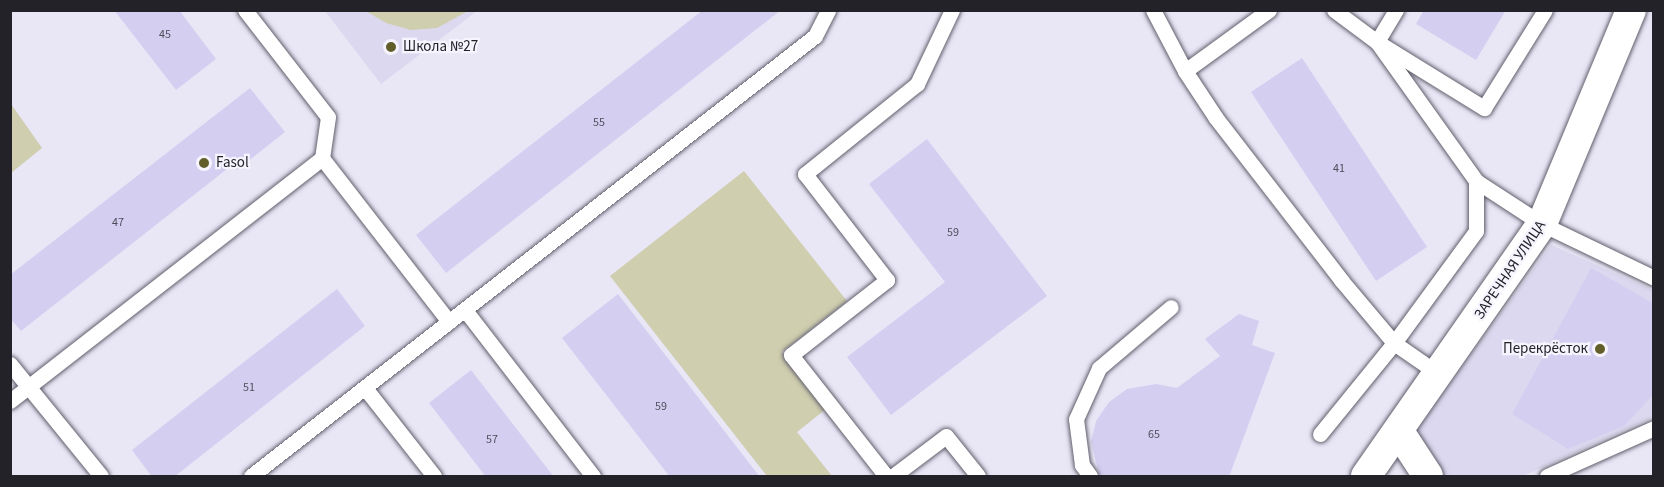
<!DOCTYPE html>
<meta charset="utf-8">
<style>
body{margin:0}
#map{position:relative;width:1664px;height:487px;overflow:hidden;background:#e9e6f6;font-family:"Source Sans 3",sans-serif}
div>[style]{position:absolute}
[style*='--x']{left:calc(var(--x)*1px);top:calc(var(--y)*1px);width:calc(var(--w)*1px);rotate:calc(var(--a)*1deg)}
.built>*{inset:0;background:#dcd8ef}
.green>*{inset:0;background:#cfceaf}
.building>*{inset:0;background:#d4cff1}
.roads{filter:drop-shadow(0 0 2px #615f6c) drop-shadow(0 0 2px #615f6c)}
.service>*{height:15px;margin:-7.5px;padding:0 7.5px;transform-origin:7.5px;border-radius:7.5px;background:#fff}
.minor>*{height:30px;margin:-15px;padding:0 15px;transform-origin:15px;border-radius:15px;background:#fff}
.dots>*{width:16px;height:16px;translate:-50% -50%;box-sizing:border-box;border:3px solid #f6f4fe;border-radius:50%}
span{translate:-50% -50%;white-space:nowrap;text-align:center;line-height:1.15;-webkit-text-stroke:4.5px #f6f4fe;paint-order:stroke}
.number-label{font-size:12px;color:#4f4d5a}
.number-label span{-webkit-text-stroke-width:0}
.poi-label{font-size:15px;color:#232228}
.left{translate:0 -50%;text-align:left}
.right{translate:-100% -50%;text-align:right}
.street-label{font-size:15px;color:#232228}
.frame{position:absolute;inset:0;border:12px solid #232228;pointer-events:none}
</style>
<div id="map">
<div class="built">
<i style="clip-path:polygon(325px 11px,477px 11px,381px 84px)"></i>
<i style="clip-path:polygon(1551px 245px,1653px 290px,1653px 417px,1523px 476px,1440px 476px,1416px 436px,1420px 425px)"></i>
</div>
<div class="green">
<i style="clip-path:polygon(366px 11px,468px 11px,437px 28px,411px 30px,386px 23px)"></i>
<i style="clip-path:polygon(11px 104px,42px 148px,11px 173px,10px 173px)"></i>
<i style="clip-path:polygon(744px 171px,847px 301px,782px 352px,826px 409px,797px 432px,832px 476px,767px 476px,610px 276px)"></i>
</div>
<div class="building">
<i style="clip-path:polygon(114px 10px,179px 10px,216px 59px,176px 90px)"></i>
<i style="clip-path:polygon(703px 10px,781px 10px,446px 273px,416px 235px)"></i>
<i style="clip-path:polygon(1424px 10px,1506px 10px,1476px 60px,1416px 24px)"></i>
<i style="clip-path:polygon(1302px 58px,1427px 247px,1376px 281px,1251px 92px)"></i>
<i style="clip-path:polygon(250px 88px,285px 132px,237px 170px,232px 165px,21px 331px,10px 318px,10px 275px)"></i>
<i style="clip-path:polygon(927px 139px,1047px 296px,891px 415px,847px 357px,945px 282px,869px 184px)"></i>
<i style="clip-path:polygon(1591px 268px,1653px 303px,1653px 395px,1624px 426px,1568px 449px,1512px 414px)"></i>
<i style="clip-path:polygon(337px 289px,365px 326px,174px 477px,152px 477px,132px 450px)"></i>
<i style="clip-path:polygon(618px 294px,760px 477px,670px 477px,562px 338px)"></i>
<i style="clip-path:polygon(1239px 314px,1259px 321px,1252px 345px,1275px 353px,1229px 477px,1100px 477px,1091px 442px,1096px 421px,1109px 402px,1127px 389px,1156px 384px,1177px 388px,1220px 356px,1205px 339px)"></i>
<i style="clip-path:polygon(471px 370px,554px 477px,486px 477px,429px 403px)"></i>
</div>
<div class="roads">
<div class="service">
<i style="--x:245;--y:10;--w:135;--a:52.2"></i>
<i style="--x:328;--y:117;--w:41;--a:98.3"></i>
<i style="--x:322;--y:158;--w:207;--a:52.2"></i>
<i style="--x:1153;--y:10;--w:69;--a:62.3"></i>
<i style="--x:1185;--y:71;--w:56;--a:56.6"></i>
<i style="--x:1216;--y:118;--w:205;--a:52.3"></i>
<i style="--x:1341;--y:280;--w:82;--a:49.9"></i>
<i style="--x:1394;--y:343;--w:56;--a:34.8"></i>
<i style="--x:1334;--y:10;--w:54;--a:36.7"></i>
<i style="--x:1377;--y:42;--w:171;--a:54.5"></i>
<i style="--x:1476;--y:181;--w:79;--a:33.1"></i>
<i style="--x:1542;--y:224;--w:124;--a:25.7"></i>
<i style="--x:1396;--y:10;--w:37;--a:121"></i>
<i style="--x:1377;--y:42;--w:126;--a:31.7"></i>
<i style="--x:1484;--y:108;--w:115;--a:-58.1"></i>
<i style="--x:1185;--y:71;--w:104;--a:-36"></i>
<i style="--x:465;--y:310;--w:210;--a:52.4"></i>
<i style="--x:10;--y:364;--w:144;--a:50.9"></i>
<i style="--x:365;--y:388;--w:112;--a:51.9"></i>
<i style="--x:10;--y:401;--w:395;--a:-37.9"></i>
<i style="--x:1320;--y:434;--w:117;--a:-50.9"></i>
<i style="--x:1394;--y:343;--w:139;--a:-53.8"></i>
<i style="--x:1476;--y:231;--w:50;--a:-90"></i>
<i style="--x:251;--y:476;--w:715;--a:-37.96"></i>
<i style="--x:815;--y:36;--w:29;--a:-63"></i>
<i style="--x:886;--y:476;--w:154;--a:-128.1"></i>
<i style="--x:791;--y:355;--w:122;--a:-38"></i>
<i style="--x:887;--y:280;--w:134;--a:-127.7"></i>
<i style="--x:805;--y:174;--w:144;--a:-38.8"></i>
<i style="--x:917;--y:84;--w:82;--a:-64.7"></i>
<i style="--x:893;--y:476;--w:66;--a:-37"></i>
<i style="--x:946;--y:436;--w:51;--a:51.3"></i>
<i style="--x:1090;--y:476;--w:14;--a:-126"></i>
<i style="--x:1082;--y:465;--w:46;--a:-97.4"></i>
<i style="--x:1076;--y:419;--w:56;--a:-65.7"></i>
<i style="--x:1099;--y:368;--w:94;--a:-40.3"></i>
<i style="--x:1547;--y:476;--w:117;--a:-24.2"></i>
</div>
<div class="minor">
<i style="--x:1400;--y:433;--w:51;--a:56.9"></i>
<i style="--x:1366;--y:476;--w:307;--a:-55.1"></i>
<i style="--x:1542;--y:224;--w:232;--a:-67.4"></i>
</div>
</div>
<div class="dots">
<i style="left:391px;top:47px;background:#615e2a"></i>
<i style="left:204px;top:163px;background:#615e2a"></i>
<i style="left:1600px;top:349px;background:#615e2a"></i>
</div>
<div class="number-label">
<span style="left:165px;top:35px">45</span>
<span style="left:599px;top:123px">55</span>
<span style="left:1339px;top:169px">41</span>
<span style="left:118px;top:223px">47</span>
<span style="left:953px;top:233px">59</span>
<span style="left:249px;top:388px">51</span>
<span style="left:661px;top:407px">59</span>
<span style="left:1154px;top:435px">65</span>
<span style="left:492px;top:440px">57</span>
</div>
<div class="poi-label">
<span class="left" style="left:403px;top:47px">Школа №27</span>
<span class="left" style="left:216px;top:163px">Fasol</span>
<span class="right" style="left:1588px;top:349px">Перекрёсток</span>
</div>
<div class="street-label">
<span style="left:1510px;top:270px;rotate:-56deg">ЗАРЕЧНАЯ УЛИЦА</span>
</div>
<div class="frame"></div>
</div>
